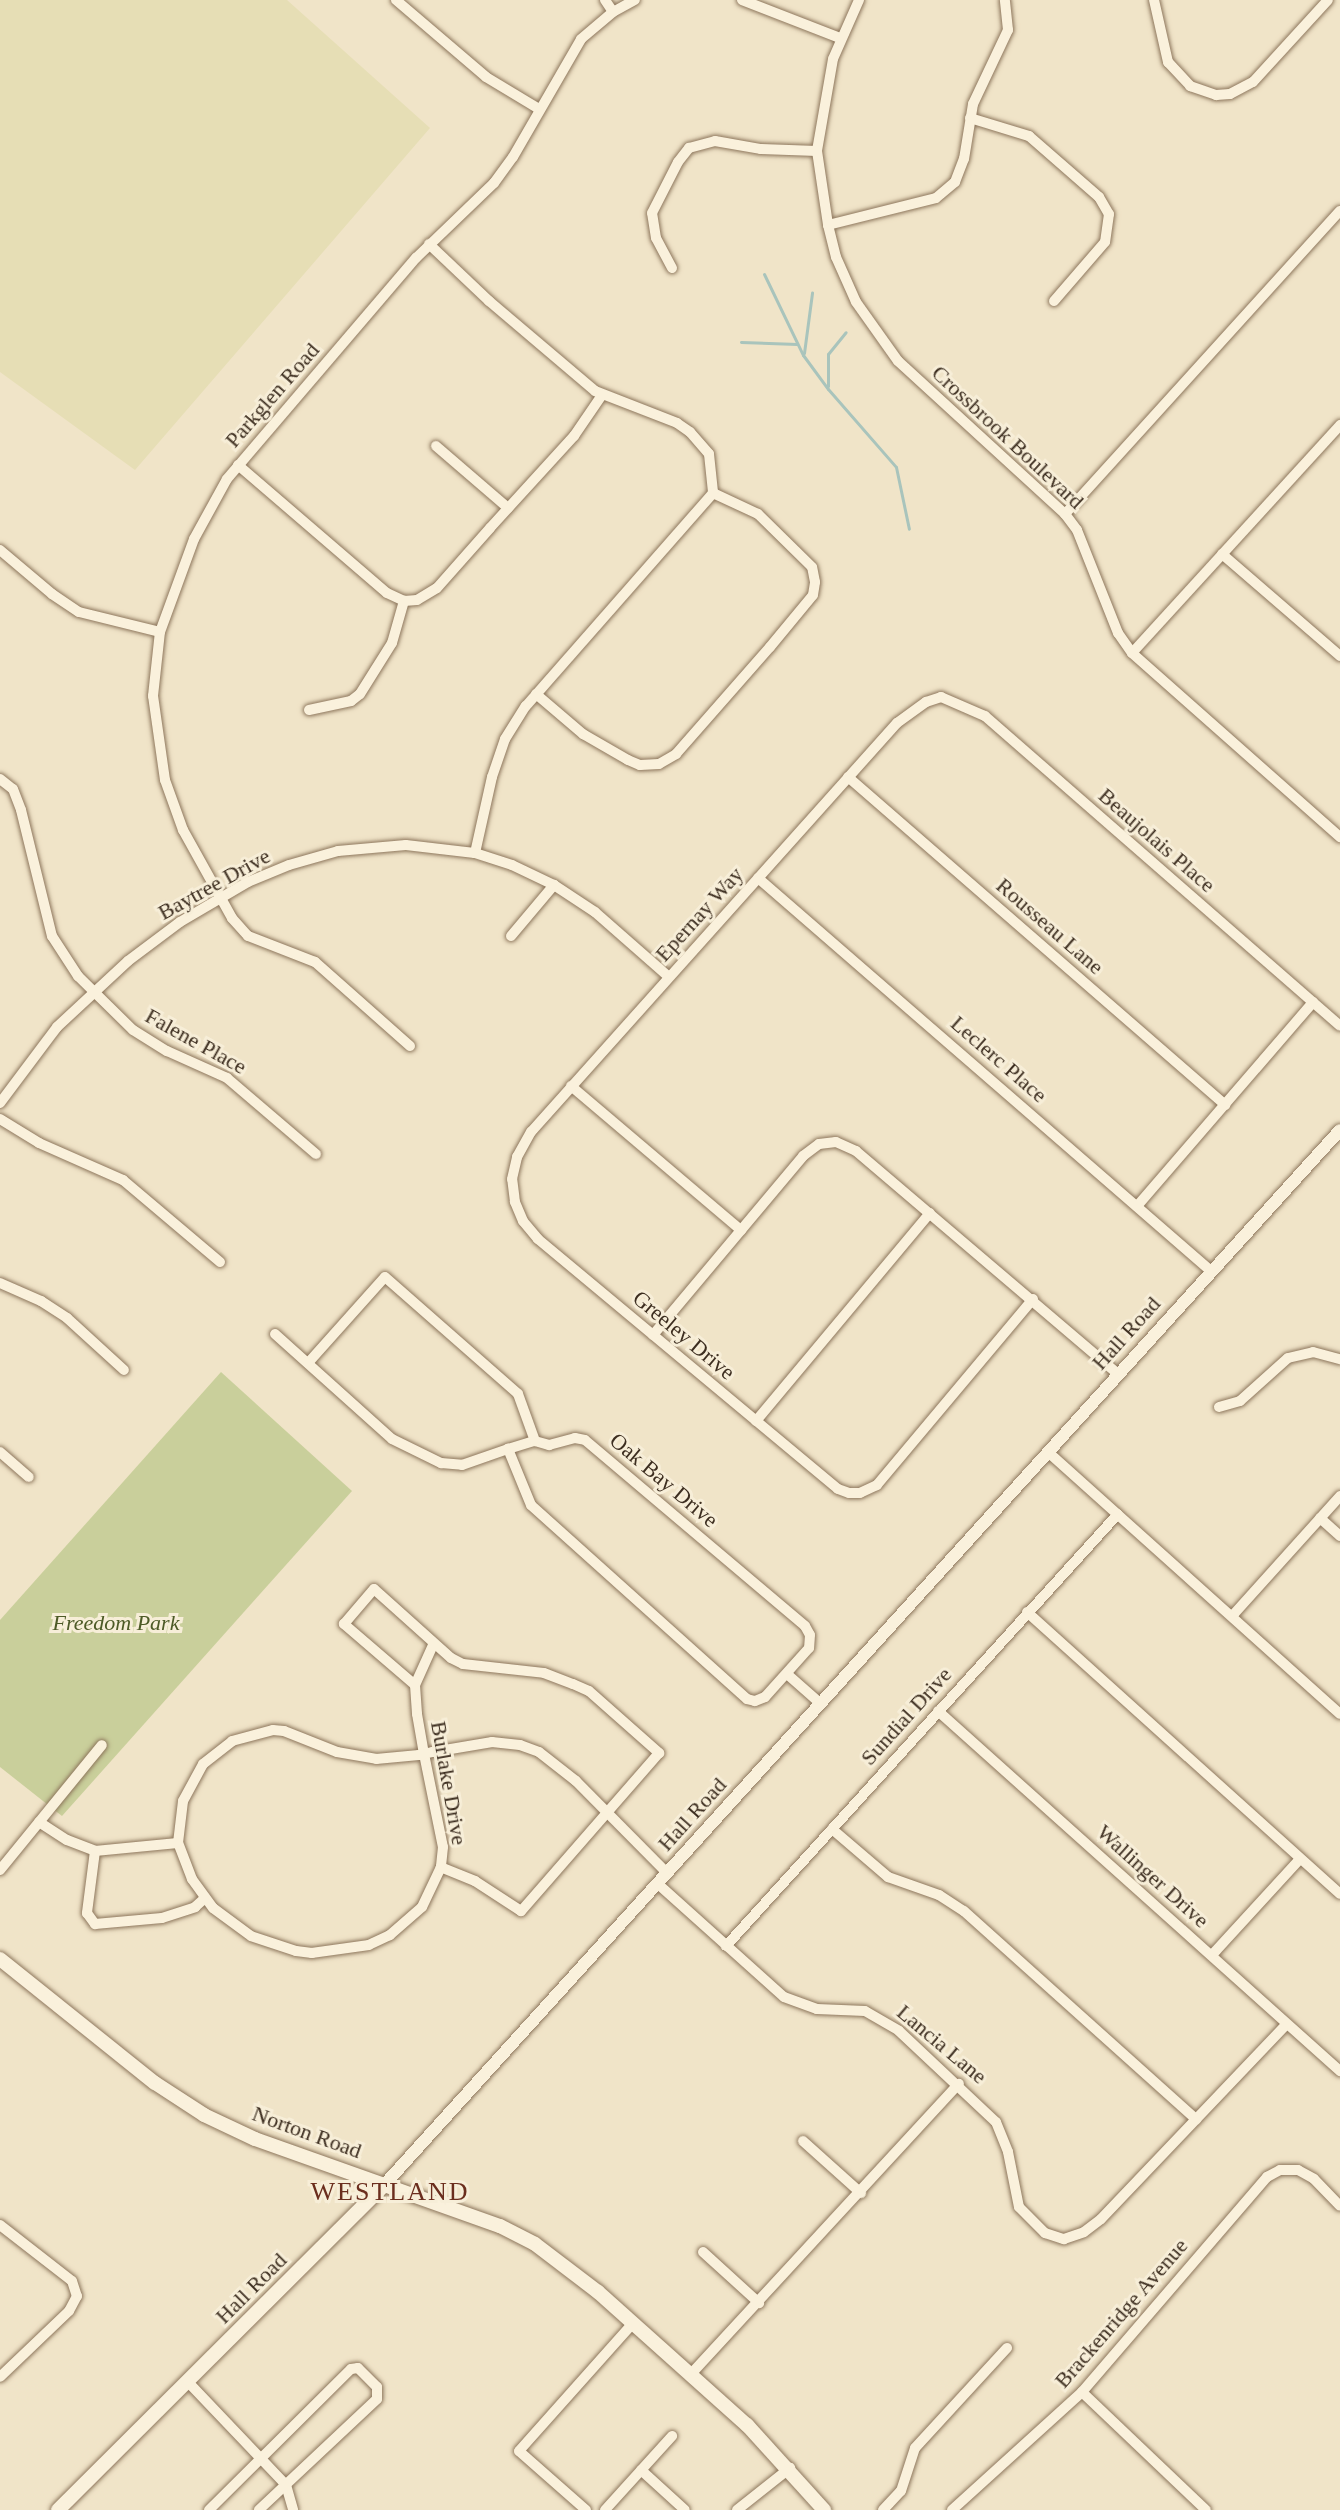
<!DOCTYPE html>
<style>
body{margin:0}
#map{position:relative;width:1340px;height:2510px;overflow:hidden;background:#f0e4c8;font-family:"Times New Roman",serif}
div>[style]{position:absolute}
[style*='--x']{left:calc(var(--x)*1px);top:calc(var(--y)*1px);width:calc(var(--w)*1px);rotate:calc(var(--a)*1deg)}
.farmland>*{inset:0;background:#e6deb5}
.green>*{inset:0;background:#c9cf9b}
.stream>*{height:3px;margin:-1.5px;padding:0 1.5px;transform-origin:1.5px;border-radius:1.5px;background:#a9c4bc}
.roads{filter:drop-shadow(0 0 2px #8d765c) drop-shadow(0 0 2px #8d765c)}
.minor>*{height:10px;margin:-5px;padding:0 5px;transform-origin:5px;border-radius:5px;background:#faf1dc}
.tertiary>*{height:12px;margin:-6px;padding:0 6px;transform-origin:6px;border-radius:6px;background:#faf1dc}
.secondary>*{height:14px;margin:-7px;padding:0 7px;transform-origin:7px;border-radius:7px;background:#faf1dc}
span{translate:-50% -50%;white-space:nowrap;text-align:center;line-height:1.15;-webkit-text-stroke:6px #f7eed8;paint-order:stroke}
.street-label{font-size:22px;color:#3d2e20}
.park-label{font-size:22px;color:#4d5a26;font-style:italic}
.quarter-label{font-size:26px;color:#6b2e1e;letter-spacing:2px}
</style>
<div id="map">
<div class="farmland">
<i style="clip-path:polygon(0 0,287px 0,430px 128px,135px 470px,0 372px)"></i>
</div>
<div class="green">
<i style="clip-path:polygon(221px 1372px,352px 1491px,62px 1816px,0 1767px,0 1620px)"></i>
</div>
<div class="stream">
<i style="--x:764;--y:274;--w:90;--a:64.3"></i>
<i style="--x:803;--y:355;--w:42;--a:53.7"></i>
<i style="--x:828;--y:389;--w:103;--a:48.9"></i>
<i style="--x:896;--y:467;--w:63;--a:78.2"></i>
<i style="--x:741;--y:342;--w:56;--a:2"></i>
<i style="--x:804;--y:353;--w:61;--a:-82.4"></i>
<i style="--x:828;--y:386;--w:32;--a:-90"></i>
<i style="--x:828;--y:354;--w:28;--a:-51"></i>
</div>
<div class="roads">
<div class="minor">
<i style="--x:396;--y:0;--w:118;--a:40.5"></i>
<i style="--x:486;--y:77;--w:62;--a:31.1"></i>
<i style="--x:605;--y:0;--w:14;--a:56"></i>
<i style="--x:742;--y:0;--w:105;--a:21.2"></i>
<i style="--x:859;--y:0;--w:64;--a:113.8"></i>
<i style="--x:833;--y:59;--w:93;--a:99.9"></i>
<i style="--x:817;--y:151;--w:75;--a:81.5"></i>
<i style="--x:828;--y:225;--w:33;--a:76"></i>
<i style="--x:836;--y:257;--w:49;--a:66"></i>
<i style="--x:856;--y:302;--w:72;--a:54.6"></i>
<i style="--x:898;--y:361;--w:226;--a:42.5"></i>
<i style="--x:1065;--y:514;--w:20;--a:53"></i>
<i style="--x:1077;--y:530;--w:111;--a:68.3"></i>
<i style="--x:1118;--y:633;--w:24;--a:55"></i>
<i style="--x:1132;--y:653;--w:278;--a:41.5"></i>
<i style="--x:1154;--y:0;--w:64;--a:77.3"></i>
<i style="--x:1168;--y:62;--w:33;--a:47"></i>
<i style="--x:1190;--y:86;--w:28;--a:19"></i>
<i style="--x:1216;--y:95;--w:14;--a:-4"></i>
<i style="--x:1230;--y:94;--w:26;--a:-28"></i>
<i style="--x:1253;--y:82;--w:111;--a:-47.6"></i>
<i style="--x:970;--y:118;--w:62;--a:17"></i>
<i style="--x:1029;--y:136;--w:93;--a:41.1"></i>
<i style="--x:1099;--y:197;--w:20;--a:60"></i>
<i style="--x:1109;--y:214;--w:28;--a:98"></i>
<i style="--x:1105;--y:242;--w:78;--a:130.8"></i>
<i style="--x:828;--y:225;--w:111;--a:-14"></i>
<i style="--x:936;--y:198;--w:25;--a:-40"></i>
<i style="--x:955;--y:182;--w:25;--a:-69"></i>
<i style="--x:964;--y:159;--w:56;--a:-80.7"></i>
<i style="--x:973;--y:104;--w:82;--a:-64.7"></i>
<i style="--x:1008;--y:30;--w:30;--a:-96"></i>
<i style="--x:429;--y:244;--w:83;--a:43.5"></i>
<i style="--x:489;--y:301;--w:139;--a:40.3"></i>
<i style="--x:595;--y:391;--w:88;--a:21.3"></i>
<i style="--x:677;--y:423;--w:16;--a:35"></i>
<i style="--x:690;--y:432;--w:29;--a:49"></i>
<i style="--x:709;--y:454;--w:39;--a:84"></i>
<i style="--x:672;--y:268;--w:34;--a:-118"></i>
<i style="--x:656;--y:238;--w:25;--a:-99"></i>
<i style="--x:652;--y:213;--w:57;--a:-63"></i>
<i style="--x:678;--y:162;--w:18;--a:-52"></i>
<i style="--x:689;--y:148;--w:27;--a:-15"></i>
<i style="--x:715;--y:141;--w:47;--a:9.9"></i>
<i style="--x:761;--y:149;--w:56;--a:2"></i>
<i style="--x:436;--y:446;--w:95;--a:40.7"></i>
<i style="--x:238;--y:465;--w:196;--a:40.7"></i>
<i style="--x:387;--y:593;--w:19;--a:25"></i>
<i style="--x:404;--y:601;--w:13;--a:-4"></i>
<i style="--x:417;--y:600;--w:23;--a:-31"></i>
<i style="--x:437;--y:588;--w:80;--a:-48.5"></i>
<i style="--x:490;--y:528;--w:125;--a:-47.6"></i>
<i style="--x:574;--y:436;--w:50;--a:-55.7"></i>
<i style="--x:1065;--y:514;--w:409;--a:-47.8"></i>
<i style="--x:0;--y:550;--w:68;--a:40.2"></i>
<i style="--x:52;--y:594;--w:32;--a:34"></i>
<i style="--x:79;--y:612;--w:83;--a:13.9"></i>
<i style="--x:1222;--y:554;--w:156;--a:40.8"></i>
<i style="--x:1132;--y:653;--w:309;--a:-47.6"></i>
<i style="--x:536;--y:694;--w:62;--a:40.4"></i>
<i style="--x:583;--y:734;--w:52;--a:30"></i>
<i style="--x:628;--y:760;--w:13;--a:23"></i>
<i style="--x:640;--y:765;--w:19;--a:-3"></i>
<i style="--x:659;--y:764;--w:20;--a:-30"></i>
<i style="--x:676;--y:754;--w:142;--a:-48.7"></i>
<i style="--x:770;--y:647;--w:67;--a:-50.4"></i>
<i style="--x:813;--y:595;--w:13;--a:-81"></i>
<i style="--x:815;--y:582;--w:15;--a:-101"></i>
<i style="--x:812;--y:567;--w:76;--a:-135.5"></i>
<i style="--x:758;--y:514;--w:50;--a:-155"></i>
<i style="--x:309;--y:710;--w:43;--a:-12.1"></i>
<i style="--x:351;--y:701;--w:11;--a:-38"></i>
<i style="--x:360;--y:694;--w:60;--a:-57.9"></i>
<i style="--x:392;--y:643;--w:44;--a:-74.1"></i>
<i style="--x:848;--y:777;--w:500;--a:41"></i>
<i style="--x:0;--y:779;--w:16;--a:38"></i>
<i style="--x:13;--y:789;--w:22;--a:69"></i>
<i style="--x:21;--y:810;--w:130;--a:76.2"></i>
<i style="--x:52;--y:936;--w:48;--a:57"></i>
<i style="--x:78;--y:976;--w:77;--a:44.5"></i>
<i style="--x:133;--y:1030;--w:40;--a:32"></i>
<i style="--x:167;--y:1051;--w:66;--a:24.2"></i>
<i style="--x:227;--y:1078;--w:117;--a:40.5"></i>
<i style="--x:475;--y:853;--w:78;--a:-77.4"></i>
<i style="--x:492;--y:777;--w:40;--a:-71.1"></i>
<i style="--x:505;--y:739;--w:39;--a:-58"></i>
<i style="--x:526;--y:706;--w:283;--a:-48.7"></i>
<i style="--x:758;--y:878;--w:601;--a:40.95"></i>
<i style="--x:511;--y:936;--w:67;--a:-49.9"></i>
<i style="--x:410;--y:1046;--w:127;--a:-138.5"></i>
<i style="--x:315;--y:962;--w:72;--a:-158.8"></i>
<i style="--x:248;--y:936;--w:24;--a:-132"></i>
<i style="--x:232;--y:918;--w:101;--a:-119.1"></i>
<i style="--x:183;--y:830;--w:53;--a:-109.8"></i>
<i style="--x:165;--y:780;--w:85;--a:-98.1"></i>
<i style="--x:153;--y:696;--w:64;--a:-83.8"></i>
<i style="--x:160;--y:632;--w:99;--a:-69.9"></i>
<i style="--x:194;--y:539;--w:68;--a:-61.2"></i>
<i style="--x:227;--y:479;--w:291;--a:-49.5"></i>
<i style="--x:416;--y:258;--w:108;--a:-43.9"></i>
<i style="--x:494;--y:183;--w:32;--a:-54"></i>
<i style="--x:513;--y:157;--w:136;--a:-60"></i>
<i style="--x:581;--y:39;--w:42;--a:-40.2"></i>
<i style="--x:613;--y:12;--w:25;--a:-29"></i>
<i style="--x:571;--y:1086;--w:223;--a:40.3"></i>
<i style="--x:0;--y:1103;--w:95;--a:-53.1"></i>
<i style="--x:57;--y:1027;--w:97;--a:-42.9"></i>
<i style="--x:128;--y:961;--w:65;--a:-36.9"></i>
<i style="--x:180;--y:922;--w:79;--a:-30.5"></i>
<i style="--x:248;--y:882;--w:44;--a:-22.5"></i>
<i style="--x:289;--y:865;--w:51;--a:-15.9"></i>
<i style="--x:338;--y:851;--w:68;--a:-5"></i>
<i style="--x:406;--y:845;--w:69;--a:6.6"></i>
<i style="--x:475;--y:853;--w:39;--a:18"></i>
<i style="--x:512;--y:865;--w:47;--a:25.5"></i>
<i style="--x:554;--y:885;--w:49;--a:33.4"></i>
<i style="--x:595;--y:912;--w:98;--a:41.3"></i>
<i style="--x:0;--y:1119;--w:46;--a:31.6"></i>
<i style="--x:39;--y:1143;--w:92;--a:23.8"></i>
<i style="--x:123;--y:1180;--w:127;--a:40.2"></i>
<i style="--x:1138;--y:1205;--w:268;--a:-49.2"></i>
<i style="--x:0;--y:1283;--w:45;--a:23.7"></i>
<i style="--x:41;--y:1301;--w:31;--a:33"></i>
<i style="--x:67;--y:1318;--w:77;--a:42.4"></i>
<i style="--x:1033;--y:1299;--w:243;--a:130"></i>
<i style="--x:877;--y:1485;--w:19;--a:155"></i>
<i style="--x:860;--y:1493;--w:11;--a:180"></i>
<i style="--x:849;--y:1493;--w:12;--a:-160"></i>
<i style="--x:838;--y:1489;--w:391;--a:-140.2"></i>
<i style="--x:538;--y:1239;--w:23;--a:-130"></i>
<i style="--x:523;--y:1221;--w:21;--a:-113"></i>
<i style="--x:515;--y:1202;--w:23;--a:-97"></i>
<i style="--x:512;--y:1179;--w:23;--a:-77"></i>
<i style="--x:517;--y:1157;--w:29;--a:-61"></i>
<i style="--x:531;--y:1132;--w:549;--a:-48.18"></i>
<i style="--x:897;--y:723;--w:36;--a:-36"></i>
<i style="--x:926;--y:702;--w:16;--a:-18"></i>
<i style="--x:941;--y:697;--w:48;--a:23.4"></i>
<i style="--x:985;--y:716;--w:471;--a:41.1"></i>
<i style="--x:275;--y:1334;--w:157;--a:41.9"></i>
<i style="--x:392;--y:1439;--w:55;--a:26.1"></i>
<i style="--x:441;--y:1463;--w:21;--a:5"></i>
<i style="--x:462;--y:1465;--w:49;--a:-19.2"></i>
<i style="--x:508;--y:1449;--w:28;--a:-17"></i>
<i style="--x:535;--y:1441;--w:15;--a:16"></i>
<i style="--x:549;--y:1445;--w:27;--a:-15"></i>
<i style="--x:575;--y:1438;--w:10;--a:11"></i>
<i style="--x:585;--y:1440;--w:288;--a:40.2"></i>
<i style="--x:805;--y:1626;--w:10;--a:61"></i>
<i style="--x:810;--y:1635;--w:13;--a:94"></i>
<i style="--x:809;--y:1648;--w:66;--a:131.9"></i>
<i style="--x:765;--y:1697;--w:11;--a:158"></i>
<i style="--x:755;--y:1701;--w:8;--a:-166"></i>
<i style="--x:747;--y:1699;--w:290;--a:-138.1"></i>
<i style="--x:531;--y:1505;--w:61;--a:-112.3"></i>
<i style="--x:653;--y:1335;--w:234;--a:-50"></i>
<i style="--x:803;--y:1156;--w:20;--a:-37"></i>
<i style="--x:819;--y:1144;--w:17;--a:-7"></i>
<i style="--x:836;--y:1142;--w:22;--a:24"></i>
<i style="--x:856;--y:1151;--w:345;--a:40.4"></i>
<i style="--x:308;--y:1363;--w:115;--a:-48.2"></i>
<i style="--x:385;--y:1277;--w:177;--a:41.3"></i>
<i style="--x:518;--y:1394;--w:50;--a:70.1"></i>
<i style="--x:1219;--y:1407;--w:22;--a:-16"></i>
<i style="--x:1240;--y:1401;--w:64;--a:-41.9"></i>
<i style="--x:1288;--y:1358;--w:26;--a:-13"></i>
<i style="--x:1313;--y:1352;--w:28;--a:15"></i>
<i style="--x:756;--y:1421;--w:271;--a:-50.1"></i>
<i style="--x:0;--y:1452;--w:38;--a:41"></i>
<i style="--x:1048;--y:1452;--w:392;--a:41.9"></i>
<i style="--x:1320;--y:1518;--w:27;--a:42"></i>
<i style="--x:1027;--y:1612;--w:421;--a:42"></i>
<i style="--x:1233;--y:1615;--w:160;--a:-48"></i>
<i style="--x:433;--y:1645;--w:44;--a:114.2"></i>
<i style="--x:415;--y:1685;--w:29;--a:86"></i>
<i style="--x:417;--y:1714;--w:41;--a:80.1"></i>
<i style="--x:424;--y:1754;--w:95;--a:78.5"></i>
<i style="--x:443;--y:1847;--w:20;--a:96"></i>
<i style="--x:441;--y:1867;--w:44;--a:115.4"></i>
<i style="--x:422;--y:1907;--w:43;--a:138.8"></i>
<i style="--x:390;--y:1935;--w:23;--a:155"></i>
<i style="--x:369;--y:1945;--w:58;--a:172"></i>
<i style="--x:312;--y:1953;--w:16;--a:-173"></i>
<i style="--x:296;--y:1951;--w:47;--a:-161.6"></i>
<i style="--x:251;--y:1936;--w:47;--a:-143.6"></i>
<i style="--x:213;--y:1908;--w:36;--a:-126"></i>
<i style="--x:192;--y:1879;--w:39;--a:-111"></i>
<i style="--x:178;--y:1843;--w:42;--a:-83.2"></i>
<i style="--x:183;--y:1801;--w:42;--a:-61.6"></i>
<i style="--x:203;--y:1764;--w:37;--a:-38"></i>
<i style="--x:232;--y:1741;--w:42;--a:-15"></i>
<i style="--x:273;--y:1730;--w:11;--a:5"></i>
<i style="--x:284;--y:1731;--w:57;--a:21.6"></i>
<i style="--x:337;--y:1752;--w:40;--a:10"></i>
<i style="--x:376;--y:1759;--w:43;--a:-5.3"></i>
<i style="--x:419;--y:1755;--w:5;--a:-11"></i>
<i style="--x:424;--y:1754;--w:9;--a:-13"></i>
<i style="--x:433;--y:1752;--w:60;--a:-9.6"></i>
<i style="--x:492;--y:1742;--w:28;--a:6"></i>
<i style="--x:520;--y:1745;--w:20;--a:20"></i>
<i style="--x:539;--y:1752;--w:47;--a:38.1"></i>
<i style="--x:576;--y:1781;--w:129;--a:45.3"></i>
<i style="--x:787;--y:1674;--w:45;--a:41.4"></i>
<i style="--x:415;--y:1685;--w:94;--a:-139.3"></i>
<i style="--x:344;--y:1624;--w:46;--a:-49.4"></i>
<i style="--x:374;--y:1589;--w:103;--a:41.9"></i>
<i style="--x:451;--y:1658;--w:13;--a:27"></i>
<i style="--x:463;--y:1664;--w:81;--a:6.3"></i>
<i style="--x:544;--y:1673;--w:31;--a:21"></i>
<i style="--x:573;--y:1684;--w:17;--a:24"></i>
<i style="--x:589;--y:1691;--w:94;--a:41.5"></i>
<i style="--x:659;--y:1753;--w:210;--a:131.1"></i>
<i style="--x:521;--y:1911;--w:55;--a:-146.9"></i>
<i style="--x:475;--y:1881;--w:37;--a:-158"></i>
<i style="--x:938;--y:1711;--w:540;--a:41.85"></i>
<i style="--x:39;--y:1822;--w:33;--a:33"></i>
<i style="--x:67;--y:1840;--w:30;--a:21"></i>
<i style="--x:95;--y:1851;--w:83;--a:-5.5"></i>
<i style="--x:832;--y:1829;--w:74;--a:40.6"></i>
<i style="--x:888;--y:1877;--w:54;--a:19.4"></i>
<i style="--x:939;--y:1895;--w:30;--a:33"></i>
<i style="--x:964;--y:1911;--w:312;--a:41.9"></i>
<i style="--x:95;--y:1851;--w:63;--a:97.4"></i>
<i style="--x:87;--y:1913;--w:14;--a:54"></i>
<i style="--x:95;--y:1924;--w:67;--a:-5.1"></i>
<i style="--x:162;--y:1918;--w:35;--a:-18"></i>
<i style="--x:195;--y:1907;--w:12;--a:-42"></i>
<i style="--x:0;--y:1870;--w:161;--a:-50.8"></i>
<i style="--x:658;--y:1884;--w:169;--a:41.9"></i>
<i style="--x:784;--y:1997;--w:35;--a:20"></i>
<i style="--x:817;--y:2009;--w:48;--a:2.4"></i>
<i style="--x:865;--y:2011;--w:39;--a:30"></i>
<i style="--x:899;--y:2031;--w:133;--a:43.2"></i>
<i style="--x:996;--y:2122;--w:32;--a:68"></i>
<i style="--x:1008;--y:2152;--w:56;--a:78.7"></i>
<i style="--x:1019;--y:2207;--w:37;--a:45"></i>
<i style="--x:1045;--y:2233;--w:20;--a:18"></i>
<i style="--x:1064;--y:2239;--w:21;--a:-19"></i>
<i style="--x:1084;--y:2232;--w:21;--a:-37"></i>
<i style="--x:1101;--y:2219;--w:269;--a:-46.4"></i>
<i style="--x:726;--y:1946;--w:583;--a:-47.78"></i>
<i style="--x:1212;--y:1955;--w:130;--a:-47.5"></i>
<i style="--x:803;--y:2141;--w:78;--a:41.9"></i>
<i style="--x:0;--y:2225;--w:91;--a:37.9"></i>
<i style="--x:72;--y:2281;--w:16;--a:72"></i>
<i style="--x:77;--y:2296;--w:17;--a:118"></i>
<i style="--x:69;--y:2311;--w:95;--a:136.3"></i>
<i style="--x:703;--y:2252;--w:76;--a:42.3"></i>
<i style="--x:691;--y:2374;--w:395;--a:-47.3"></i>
<i style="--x:188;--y:2382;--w:142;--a:46.4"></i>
<i style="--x:286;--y:2485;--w:26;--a:74"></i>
<i style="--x:1082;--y:2392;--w:171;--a:43.6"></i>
<i style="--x:641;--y:2470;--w:59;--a:42.3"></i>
<i style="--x:209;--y:2510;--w:200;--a:-44.8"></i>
<i style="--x:351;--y:2369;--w:7;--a:-8"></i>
<i style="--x:358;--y:2368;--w:27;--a:45"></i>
<i style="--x:377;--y:2387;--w:12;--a:90"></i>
<i style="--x:377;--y:2399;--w:162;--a:136.8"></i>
<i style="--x:586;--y:2510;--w:89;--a:-138.6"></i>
<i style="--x:519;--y:2451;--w:171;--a:-48.3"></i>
<i style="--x:605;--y:2510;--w:100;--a:-47.8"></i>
<i style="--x:737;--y:2510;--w:68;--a:-38.4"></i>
<i style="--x:883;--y:2510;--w:26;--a:-47"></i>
<i style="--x:901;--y:2491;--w:45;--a:-72"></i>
<i style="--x:915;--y:2448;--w:136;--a:-47.4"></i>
<i style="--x:952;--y:2510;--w:176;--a:-42.2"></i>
<i style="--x:1082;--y:2392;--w:284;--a:-49.3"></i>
<i style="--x:1267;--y:2177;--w:15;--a:-28"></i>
<i style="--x:1280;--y:2170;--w:18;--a:0"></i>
<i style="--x:1298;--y:2170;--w:18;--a:29"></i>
<i style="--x:1314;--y:2179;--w:37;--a:46"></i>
</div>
<div class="tertiary">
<i style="--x:385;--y:2184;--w:1422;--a:-47.82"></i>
</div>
<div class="secondary">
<i style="--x:0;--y:1959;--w:198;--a:38.7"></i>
<i style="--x:155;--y:2083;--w:59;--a:33.1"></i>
<i style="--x:204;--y:2115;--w:56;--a:25.2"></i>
<i style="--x:255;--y:2139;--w:260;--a:19.6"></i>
<i style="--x:500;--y:2226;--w:39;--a:27"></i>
<i style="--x:535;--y:2244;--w:79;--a:37.3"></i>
<i style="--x:598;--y:2292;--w:200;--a:41.8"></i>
<i style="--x:747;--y:2425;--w:115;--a:47.8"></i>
<i style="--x:58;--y:2510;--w:462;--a:-44.9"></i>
</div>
</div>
<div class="street-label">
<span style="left:272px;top:395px;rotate:-49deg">Parkglen Road</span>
<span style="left:1008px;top:437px;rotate:43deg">Crossbrook Boulevard</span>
<span style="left:1157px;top:840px;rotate:41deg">Beaujolais Place</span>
<span style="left:214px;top:884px;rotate:-29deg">Baytree Drive</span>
<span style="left:699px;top:914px;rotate:-48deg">Epernay Way</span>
<span style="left:1050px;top:926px;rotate:41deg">Rousseau Lane</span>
<span style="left:196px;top:1041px;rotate:29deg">Falene Place</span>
<span style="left:999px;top:1059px;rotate:41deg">Leclerc Place</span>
<span style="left:1126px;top:1333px;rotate:-48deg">Hall Road</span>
<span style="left:684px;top:1335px;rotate:40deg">Greeley Drive</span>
<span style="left:664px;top:1480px;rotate:40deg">Oak Bay Drive</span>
<span style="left:906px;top:1716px;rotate:-48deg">Sundial Drive</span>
<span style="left:449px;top:1783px;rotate:80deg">Burlake Drive</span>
<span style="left:692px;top:1814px;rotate:-48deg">Hall Road</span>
<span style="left:1153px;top:1876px;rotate:42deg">Wallinger Drive</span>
<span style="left:942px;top:2044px;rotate:40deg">Lancia Lane</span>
<span style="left:307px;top:2132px;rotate:20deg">Norton Road</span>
<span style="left:251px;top:2288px;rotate:-45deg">Hall Road</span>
<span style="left:1121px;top:2313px;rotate:-49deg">Brackenridge Avenue</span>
</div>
<div class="park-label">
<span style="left:116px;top:1623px">Freedom Park</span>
</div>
<div class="quarter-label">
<span style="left:390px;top:2192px">WESTLAND</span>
</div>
</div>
